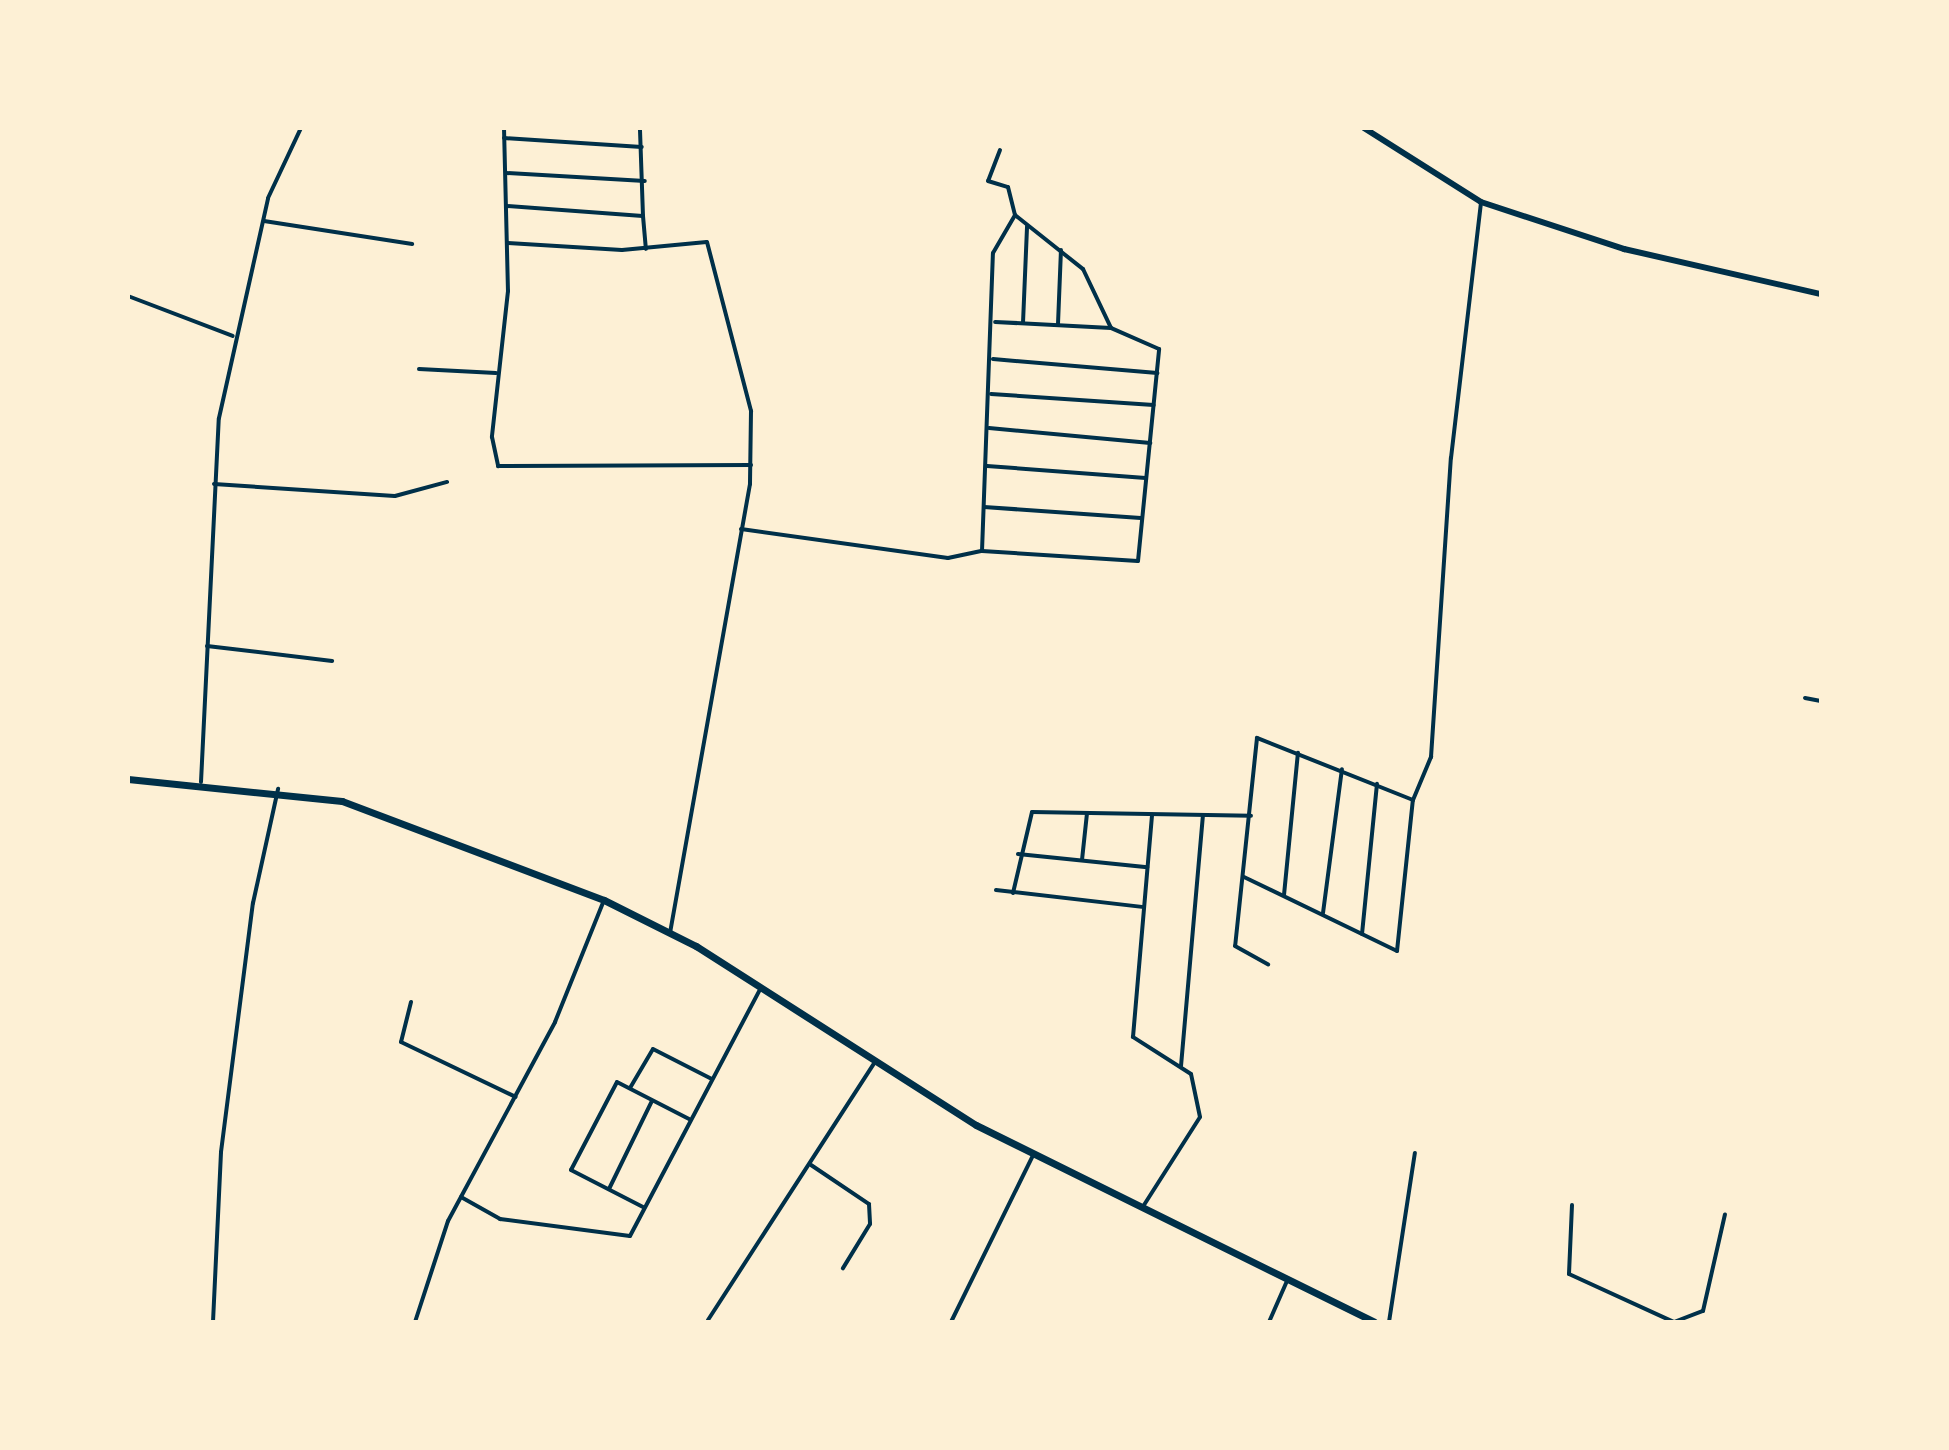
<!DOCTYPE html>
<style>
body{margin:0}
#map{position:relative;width:1949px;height:1450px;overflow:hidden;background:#fdf0d5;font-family:"Noto Serif",serif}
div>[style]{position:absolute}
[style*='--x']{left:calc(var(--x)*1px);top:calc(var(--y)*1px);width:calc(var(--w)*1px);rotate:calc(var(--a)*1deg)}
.minor>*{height:4px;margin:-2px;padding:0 2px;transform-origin:2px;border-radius:2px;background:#003049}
.tertiary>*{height:6px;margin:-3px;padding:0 3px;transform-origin:3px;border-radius:3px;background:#003049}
.primary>*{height:7px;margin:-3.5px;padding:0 3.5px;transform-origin:3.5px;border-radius:3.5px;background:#003049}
span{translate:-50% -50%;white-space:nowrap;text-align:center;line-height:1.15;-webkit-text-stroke:6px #fdf0d5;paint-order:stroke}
.frame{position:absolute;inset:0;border:130px solid #fdf0d5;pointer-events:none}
</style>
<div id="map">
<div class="minor">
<i style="--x:504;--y:128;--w:163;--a:88.6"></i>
<i style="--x:508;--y:291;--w:147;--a:96.3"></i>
<i style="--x:492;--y:437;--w:30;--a:78"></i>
<i style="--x:498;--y:466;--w:253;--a:-0.2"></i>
<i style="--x:504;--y:138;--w:138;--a:3.7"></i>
<i style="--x:1000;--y:150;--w:33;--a:111"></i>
<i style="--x:988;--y:181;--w:21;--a:17"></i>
<i style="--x:1008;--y:187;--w:29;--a:76"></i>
<i style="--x:1015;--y:215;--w:87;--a:38.5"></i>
<i style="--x:1083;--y:269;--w:65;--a:64.6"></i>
<i style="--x:506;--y:173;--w:139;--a:3.3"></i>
<i style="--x:507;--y:206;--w:136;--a:4.2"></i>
<i style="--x:643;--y:216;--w:88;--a:-92"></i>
<i style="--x:643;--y:216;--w:33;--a:85"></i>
<i style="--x:264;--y:221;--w:150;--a:8.8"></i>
<i style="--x:508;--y:243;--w:114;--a:3.5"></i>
<i style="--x:622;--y:250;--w:85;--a:-5.4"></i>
<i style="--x:707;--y:242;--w:175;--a:75.4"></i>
<i style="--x:751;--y:411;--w:73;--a:90.8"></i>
<i style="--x:750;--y:484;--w:454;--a:100.1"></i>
<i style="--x:128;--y:296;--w:112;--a:20.9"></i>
<i style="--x:1023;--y:323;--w:97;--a:-87.6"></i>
<i style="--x:1058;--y:324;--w:74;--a:-87.7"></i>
<i style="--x:993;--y:359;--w:165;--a:4.9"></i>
<i style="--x:419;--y:369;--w:77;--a:3"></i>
<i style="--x:991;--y:394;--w:163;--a:3.9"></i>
<i style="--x:989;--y:428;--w:162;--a:5.3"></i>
<i style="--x:987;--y:466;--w:159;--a:4.3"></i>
<i style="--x:214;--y:484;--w:181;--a:3.8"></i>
<i style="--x:395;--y:496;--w:54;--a:-15.1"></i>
<i style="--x:984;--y:507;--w:157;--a:4"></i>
<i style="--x:741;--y:529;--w:209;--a:8"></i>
<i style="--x:948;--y:558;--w:35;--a:-12"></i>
<i style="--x:982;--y:551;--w:156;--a:3.7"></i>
<i style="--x:1138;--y:561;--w:213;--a:-84.3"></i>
<i style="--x:1159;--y:349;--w:52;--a:-156.4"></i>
<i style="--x:1111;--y:328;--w:116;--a:-177"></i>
<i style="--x:982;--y:551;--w:298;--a:-87.9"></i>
<i style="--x:993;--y:253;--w:44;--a:-59.9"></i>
<i style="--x:207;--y:646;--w:126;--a:6.8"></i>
<i style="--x:1805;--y:698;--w:16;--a:11"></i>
<i style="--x:201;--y:782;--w:364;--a:-87.2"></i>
<i style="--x:219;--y:418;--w:225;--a:-77.4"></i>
<i style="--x:268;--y:198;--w:77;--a:-64.8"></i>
<i style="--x:1413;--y:800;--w:47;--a:-67.3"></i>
<i style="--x:1431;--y:757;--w:300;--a:-86.2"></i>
<i style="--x:1451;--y:458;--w:258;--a:-83.3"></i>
<i style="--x:1018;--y:854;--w:130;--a:5.8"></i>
<i style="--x:1082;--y:860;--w:47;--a:-83.9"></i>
<i style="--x:1244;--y:877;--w:170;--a:25.8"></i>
<i style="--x:1397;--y:951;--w:152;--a:-84"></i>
<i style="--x:1413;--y:800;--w:168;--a:-158.3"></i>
<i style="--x:1257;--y:738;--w:209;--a:96"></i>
<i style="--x:1235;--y:946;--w:38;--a:29"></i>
<i style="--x:996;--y:890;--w:149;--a:6.6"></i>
<i style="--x:1013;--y:893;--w:83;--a:-76.8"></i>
<i style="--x:1032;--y:812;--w:219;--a:1"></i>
<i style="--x:1284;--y:895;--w:143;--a:-84.4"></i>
<i style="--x:1323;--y:913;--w:145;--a:-82.5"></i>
<i style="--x:1362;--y:934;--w:151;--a:-84.3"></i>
<i style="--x:411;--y:1002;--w:41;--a:104"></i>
<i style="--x:401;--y:1042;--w:127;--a:25.6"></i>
<i style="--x:1181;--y:1066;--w:252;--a:-85"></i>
<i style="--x:630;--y:1088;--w:45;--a:-59.5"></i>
<i style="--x:653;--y:1049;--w:66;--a:27"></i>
<i style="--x:811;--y:1165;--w:70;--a:33.9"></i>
<i style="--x:869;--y:1204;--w:20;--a:87"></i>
<i style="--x:870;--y:1224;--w:52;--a:121.5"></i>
<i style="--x:609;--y:1189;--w:98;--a:-64"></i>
<i style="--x:461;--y:1197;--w:45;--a:29.4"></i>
<i style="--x:500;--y:1219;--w:131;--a:7.5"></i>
<i style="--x:630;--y:1236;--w:280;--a:-62.2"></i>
<i style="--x:1144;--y:1205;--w:104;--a:-57.5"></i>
<i style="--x:1200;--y:1117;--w:44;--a:-101.8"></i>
<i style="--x:1191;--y:1074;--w:69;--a:-147.5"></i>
<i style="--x:1133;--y:1037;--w:223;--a:-85.1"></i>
<i style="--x:1572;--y:1205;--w:69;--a:92.5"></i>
<i style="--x:1569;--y:1274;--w:115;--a:24.6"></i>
<i style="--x:1674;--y:1322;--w:31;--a:-21"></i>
<i style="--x:1703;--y:1311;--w:99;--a:-77.2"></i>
<i style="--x:643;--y:1207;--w:81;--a:-152.8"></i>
<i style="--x:571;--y:1170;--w:99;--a:-62.4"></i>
<i style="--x:617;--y:1082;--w:81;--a:27.2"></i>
<i style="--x:708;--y:1320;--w:306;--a:-57.1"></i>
<i style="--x:213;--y:1322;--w:170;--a:-87.3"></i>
<i style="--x:221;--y:1152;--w:251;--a:-82.7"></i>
<i style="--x:253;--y:903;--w:117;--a:-77.6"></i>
<i style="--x:415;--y:1322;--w:106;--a:-71.9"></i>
<i style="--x:448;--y:1221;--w:226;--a:-61.7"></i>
<i style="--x:555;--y:1022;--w:131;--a:-68.1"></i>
<i style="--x:951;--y:1322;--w:186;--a:-63.8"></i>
<i style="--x:1269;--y:1322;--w:45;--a:-66.3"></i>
<i style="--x:1389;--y:1322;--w:171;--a:-81.3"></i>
</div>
<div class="tertiary">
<i style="--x:1364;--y:128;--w:138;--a:32.3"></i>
<i style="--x:1481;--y:202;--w:151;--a:18.2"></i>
<i style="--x:1624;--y:249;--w:202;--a:12.9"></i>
</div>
<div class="primary">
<i style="--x:128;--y:779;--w:215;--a:5.9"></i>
<i style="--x:342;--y:801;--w:280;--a:20.7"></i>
<i style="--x:604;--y:900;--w:103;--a:26.6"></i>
<i style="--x:696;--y:946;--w:332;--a:32.6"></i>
<i style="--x:976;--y:1125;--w:444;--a:26.3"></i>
</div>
<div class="frame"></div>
</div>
